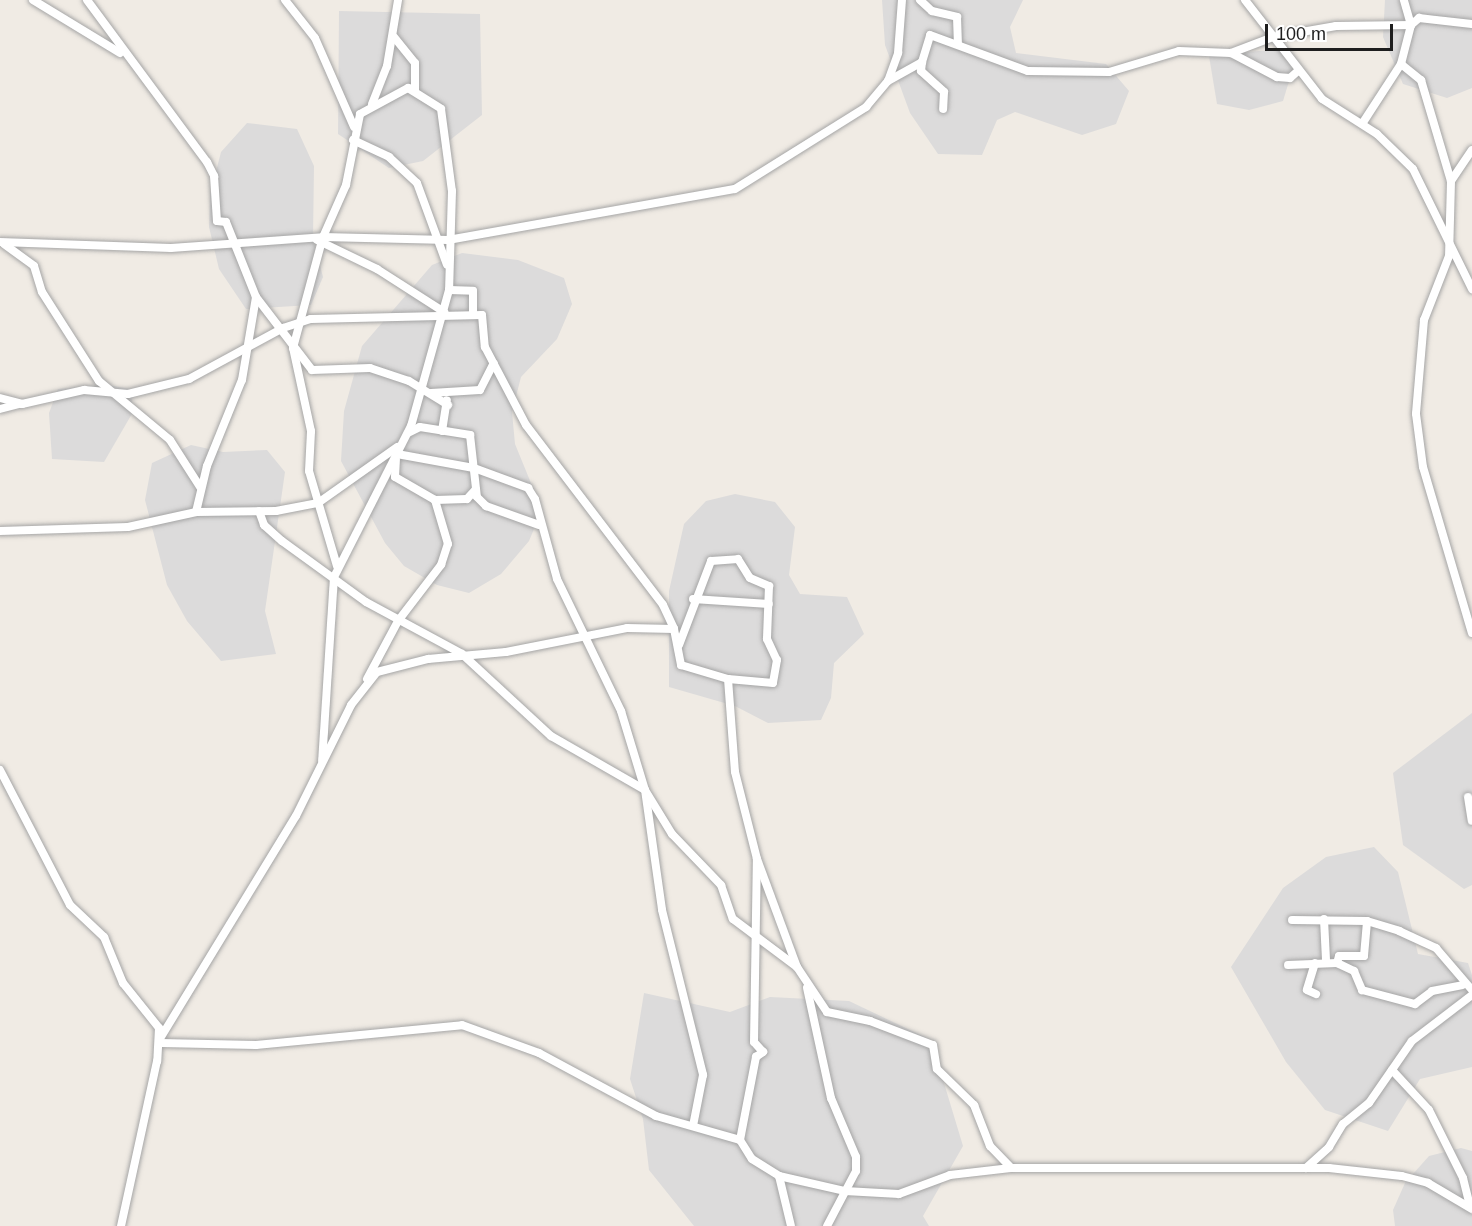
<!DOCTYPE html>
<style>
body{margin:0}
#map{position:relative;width:1472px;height:1226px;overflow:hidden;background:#f0ebe4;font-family:Arial,sans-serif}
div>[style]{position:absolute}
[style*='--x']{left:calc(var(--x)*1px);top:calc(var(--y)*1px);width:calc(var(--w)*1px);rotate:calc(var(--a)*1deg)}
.residential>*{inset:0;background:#dcdbdb}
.roads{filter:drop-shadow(0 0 2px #a5a5a5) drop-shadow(0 0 2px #a5a5a5)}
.street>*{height:8px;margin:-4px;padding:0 4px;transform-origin:4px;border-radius:4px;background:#fff}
span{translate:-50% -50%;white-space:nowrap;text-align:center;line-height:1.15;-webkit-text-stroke:4.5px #fff;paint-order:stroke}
.scale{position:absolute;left:1265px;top:24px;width:128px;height:27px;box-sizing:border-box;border:3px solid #1e1e1e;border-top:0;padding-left:8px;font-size:18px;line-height:21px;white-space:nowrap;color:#1e1e1e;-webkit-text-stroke:4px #fff;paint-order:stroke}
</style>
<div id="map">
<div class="residential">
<i style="clip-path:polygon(882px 0,1023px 0,1010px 27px,1016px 53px,1106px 64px,1129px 91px,1116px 124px,1082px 135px,1015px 112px,997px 120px,982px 155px,938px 154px,910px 113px,885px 45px)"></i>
<i style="clip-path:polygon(1385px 0,1472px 0,1472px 88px,1447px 98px,1403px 84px,1383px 37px)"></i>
<i style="clip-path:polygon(339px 11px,480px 14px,482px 115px,423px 161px,389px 168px,338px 134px)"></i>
<i style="clip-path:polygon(1269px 50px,1282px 51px,1293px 68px,1283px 101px,1249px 110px,1217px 104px,1209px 56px)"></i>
<i style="clip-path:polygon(247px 123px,297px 129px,314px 166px,313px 238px,323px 277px,311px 305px,246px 309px,219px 269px,209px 227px,210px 195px,221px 152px)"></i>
<i style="clip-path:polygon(462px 253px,518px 260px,564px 278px,572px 304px,557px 339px,521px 377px,512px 412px,515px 444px,542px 510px,529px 541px,501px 574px,469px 593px,437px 585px,404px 566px,385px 543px,341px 461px,344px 411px,362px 346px,432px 265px)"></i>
<i style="clip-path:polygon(107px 385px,131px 389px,133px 412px,104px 462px,52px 459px,49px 413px,58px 389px)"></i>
<i style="clip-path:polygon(191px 445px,223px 452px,267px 450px,285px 472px,265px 611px,276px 654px,221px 661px,187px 621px,167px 585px,145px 500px,152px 463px)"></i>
<i style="clip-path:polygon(735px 494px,775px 502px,795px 527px,789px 575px,800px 594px,847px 597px,864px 634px,834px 663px,831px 698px,821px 720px,768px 723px,735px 706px,669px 687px,669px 591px,684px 524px,706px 501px)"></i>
<i style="clip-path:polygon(1472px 713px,1472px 885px,1464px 889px,1403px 845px,1393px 773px)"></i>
<i style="clip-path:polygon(1374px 847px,1398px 872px,1418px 954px,1468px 963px,1472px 975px,1472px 1067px,1420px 1079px,1388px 1131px,1325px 1110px,1286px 1062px,1231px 967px,1283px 888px,1326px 857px)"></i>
<i style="clip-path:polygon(644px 993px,730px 1012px,770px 997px,849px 1001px,931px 1040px,963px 1146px,923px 1216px,929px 1226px,694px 1226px,649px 1170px,643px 1119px,630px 1079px)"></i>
<i style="clip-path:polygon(1461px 1148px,1472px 1151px,1472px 1226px,1395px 1226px,1393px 1210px,1405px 1183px,1429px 1156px)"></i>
</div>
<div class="roads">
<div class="street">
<i style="--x:33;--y:0;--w:102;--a:31.3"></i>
<i style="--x:87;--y:0;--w:202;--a:53.5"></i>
<i style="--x:207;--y:162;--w:16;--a:63"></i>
<i style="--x:214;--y:176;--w:45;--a:86.2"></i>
<i style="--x:217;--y:221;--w:9;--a:6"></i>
<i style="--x:226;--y:222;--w:81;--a:68.2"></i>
<i style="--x:256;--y:297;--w:92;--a:52.5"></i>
<i style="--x:312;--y:370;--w:58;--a:-2"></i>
<i style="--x:370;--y:368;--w:41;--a:18.4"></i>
<i style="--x:409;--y:381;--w:46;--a:31.6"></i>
<i style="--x:285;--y:0;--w:48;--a:51.7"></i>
<i style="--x:315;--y:38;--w:97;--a:66.3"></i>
<i style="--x:920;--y:0;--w:16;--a:43"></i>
<i style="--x:932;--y:11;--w:26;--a:13"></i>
<i style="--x:957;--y:17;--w:27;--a:88"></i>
<i style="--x:1245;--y:0;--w:125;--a:52.1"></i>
<i style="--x:1322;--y:99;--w:65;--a:32.5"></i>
<i style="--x:1377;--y:134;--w:50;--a:44.2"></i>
<i style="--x:1413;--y:169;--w:134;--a:63.8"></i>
<i style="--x:394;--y:37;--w:33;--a:51"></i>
<i style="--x:415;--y:63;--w:28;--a:90"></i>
<i style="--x:1231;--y:53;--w:52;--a:27.6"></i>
<i style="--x:1277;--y:77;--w:13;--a:4"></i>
<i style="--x:1290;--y:78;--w:9;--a:-41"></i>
<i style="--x:922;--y:62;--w:9;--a:96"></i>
<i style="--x:921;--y:71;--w:31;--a:42"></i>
<i style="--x:944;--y:92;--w:17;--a:93"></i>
<i style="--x:1401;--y:64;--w:26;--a:39"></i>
<i style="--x:1421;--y:80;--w:105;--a:73.5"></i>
<i style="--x:1451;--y:181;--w:75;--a:91.5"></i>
<i style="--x:1449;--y:256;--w:69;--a:111.3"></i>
<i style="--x:1424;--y:320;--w:94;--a:94.9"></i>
<i style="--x:1416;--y:414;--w:53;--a:82.5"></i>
<i style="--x:1423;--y:467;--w:173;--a:73.6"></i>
<i style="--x:888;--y:81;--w:30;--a:-70"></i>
<i style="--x:898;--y:53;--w:53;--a:-85.7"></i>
<i style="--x:372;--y:104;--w:41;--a:-68.5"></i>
<i style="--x:387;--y:66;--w:67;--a:-80.5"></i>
<i style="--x:1362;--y:124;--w:72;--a:-57"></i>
<i style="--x:1401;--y:64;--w:40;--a:-75.6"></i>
<i style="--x:1411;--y:25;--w:26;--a:-106"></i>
<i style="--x:353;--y:140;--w:40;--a:25"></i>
<i style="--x:389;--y:157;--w:38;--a:43"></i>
<i style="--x:417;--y:183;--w:87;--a:69.9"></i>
<i style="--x:1451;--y:181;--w:37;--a:-56"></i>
<i style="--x:317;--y:240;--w:67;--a:25.8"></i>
<i style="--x:377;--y:269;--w:80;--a:32.7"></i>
<i style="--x:0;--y:242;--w:171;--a:2"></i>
<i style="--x:171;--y:248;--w:152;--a:-4.1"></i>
<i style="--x:323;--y:237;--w:57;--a:-66.1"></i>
<i style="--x:346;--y:185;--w:72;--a:-78.8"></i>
<i style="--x:360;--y:114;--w:55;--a:-28.4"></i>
<i style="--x:408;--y:88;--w:39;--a:32"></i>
<i style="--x:441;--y:109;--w:83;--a:82.4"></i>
<i style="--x:452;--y:191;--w:99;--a:91.7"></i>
<i style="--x:449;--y:290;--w:141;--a:105.6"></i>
<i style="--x:411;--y:426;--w:169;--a:117"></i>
<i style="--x:334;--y:577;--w:184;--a:93.7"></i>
<i style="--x:4;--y:244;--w:37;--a:36"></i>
<i style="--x:34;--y:266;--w:27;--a:73"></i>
<i style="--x:42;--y:292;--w:106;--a:57.4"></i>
<i style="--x:99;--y:381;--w:92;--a:39.7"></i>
<i style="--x:170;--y:440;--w:56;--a:57.4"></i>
<i style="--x:449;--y:290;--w:24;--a:2"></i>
<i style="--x:473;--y:291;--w:22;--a:90"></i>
<i style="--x:431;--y:393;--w:49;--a:-3.5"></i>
<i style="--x:480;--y:390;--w:30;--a:-63"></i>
<i style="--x:0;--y:398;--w:23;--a:15"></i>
<i style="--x:22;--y:404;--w:64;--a:-12.7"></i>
<i style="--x:84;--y:390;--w:44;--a:5.2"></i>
<i style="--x:128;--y:394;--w:63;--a:-13.8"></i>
<i style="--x:189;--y:379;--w:107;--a:-28.5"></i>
<i style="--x:283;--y:328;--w:29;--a:-18"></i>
<i style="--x:311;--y:319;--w:171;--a:-1.3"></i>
<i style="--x:482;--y:315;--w:32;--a:85"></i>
<i style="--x:485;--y:347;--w:88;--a:62.3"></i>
<i style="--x:526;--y:425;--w:226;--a:52.7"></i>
<i style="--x:663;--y:605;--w:26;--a:65"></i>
<i style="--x:0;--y:409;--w:20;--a:-15"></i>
<i style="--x:442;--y:431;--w:31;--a:-81"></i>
<i style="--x:408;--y:433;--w:13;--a:-27"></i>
<i style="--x:420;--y:427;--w:51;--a:9.1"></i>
<i style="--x:470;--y:435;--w:62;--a:83.6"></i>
<i style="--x:477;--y:497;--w:13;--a:45"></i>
<i style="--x:486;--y:506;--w:56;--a:19.7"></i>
<i style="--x:397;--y:454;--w:78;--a:10.3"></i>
<i style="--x:474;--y:468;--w:58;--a:20.3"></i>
<i style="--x:528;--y:488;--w:13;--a:58"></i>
<i style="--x:535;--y:499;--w:83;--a:74.6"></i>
<i style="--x:557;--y:579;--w:147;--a:64.1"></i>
<i style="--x:621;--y:711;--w:83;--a:73.1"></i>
<i style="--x:645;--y:790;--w:121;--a:81.9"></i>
<i style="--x:662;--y:910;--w:170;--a:76"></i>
<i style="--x:703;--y:1075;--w:52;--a:101.1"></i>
<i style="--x:435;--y:500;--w:32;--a:-2"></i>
<i style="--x:467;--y:499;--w:13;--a:-48"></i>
<i style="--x:259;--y:511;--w:15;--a:70"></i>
<i style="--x:264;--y:525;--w:24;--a:42"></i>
<i style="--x:282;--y:541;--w:104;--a:36"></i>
<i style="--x:366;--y:602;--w:109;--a:28.4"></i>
<i style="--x:462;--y:654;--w:121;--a:42.7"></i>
<i style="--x:551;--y:736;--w:108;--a:29.9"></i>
<i style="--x:645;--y:790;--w:52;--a:58.5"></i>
<i style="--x:672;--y:834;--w:71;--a:46.1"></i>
<i style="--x:721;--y:885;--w:36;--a:71"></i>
<i style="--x:733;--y:919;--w:80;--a:36.9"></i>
<i style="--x:797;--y:967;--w:54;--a:56.3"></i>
<i style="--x:827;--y:1012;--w:44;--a:11.8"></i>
<i style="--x:870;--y:1021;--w:67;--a:20.9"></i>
<i style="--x:933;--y:1045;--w:24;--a:81"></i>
<i style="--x:937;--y:1069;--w:52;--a:44.2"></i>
<i style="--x:974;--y:1105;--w:44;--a:68.7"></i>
<i style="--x:990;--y:1146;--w:30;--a:46"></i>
<i style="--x:196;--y:512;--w:47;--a:-76.6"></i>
<i style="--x:207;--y:466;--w:93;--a:-67.9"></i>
<i style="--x:242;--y:380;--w:84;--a:-80.4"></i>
<i style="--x:0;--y:531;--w:128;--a:-1.8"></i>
<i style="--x:128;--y:527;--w:70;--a:-12.4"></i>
<i style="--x:196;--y:512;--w:80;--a:-0.7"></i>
<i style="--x:276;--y:511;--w:43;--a:-10.8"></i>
<i style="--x:318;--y:503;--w:97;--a:-35.3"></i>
<i style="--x:337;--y:566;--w:99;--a:-106.4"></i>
<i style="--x:309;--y:471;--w:40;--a:-87.1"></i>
<i style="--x:311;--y:431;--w:85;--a:-102.2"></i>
<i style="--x:293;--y:348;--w:115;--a:-74.9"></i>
<i style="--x:323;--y:237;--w:125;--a:1.4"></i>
<i style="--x:448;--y:240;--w:291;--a:-10.1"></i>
<i style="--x:735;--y:189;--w:155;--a:-32"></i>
<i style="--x:866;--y:107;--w:34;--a:-50"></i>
<i style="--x:888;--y:81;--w:39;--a:-29"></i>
<i style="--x:922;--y:62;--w:28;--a:-73"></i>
<i style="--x:930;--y:35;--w:104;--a:20.2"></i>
<i style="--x:1028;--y:71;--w:81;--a:0.7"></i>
<i style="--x:1109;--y:72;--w:73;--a:-16.7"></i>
<i style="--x:1179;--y:51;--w:52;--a:2.2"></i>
<i style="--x:1231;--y:53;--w:45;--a:-20.9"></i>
<i style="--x:1273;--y:37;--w:64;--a:-9.9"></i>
<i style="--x:1336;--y:26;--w:75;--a:-0.8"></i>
<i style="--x:1411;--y:25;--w:11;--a:-41"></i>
<i style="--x:1419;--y:18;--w:53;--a:6.5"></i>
<i style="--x:693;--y:599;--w:76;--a:3.8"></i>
<i style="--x:679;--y:645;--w:90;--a:-69.1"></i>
<i style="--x:711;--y:561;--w:27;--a:-4"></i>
<i style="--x:738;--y:559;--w:22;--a:58"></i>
<i style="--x:750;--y:578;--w:21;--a:23"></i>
<i style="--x:769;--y:586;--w:53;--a:92.2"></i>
<i style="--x:767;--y:639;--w:23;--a:65"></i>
<i style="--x:777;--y:660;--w:23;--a:100"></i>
<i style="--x:773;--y:683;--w:45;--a:-174.9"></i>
<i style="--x:367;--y:679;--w:66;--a:-61.9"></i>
<i style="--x:398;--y:621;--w:71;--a:-52.5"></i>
<i style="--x:441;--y:565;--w:22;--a:-72"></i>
<i style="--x:448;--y:544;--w:46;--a:-106.5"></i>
<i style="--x:435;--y:500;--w:46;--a:-150.1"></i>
<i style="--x:395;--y:477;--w:18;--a:-87"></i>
<i style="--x:0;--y:770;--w:152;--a:62.6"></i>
<i style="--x:70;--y:905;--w:47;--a:43.3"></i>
<i style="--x:104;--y:937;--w:50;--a:67.6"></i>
<i style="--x:123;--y:983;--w:58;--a:51.3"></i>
<i style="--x:159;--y:1028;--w:33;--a:93"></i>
<i style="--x:157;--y:1061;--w:169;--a:102.3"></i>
<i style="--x:1468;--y:797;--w:24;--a:81"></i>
<i style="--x:1324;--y:919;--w:41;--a:87.2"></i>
<i style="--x:1292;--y:920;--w:75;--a:0.8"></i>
<i style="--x:1367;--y:921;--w:34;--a:17"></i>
<i style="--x:1399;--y:931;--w:41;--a:24.7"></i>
<i style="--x:1436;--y:948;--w:55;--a:49.4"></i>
<i style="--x:1315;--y:963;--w:28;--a:107"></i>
<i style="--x:1307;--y:990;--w:10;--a:24"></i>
<i style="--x:1337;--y:963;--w:7;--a:-74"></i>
<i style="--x:1339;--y:956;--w:25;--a:0"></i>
<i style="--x:1364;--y:956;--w:35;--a:-85"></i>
<i style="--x:1288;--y:965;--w:49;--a:-2.3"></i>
<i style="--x:1337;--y:963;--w:19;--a:25"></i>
<i style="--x:1354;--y:971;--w:21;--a:67"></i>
<i style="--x:1362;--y:990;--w:55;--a:14.8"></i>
<i style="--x:1415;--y:1004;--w:21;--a:-37"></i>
<i style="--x:1432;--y:991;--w:31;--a:-11"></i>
<i style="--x:807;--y:988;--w:113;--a:77.7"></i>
<i style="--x:831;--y:1098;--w:64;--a:67"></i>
<i style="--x:856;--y:1157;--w:14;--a:90"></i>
<i style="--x:856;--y:1171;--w:62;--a:117.8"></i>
<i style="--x:161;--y:1037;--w:259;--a:-58.6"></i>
<i style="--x:296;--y:816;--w:124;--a:-63.6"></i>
<i style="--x:351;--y:705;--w:42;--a:-51.8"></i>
<i style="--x:377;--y:672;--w:53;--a:-14.3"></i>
<i style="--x:428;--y:659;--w:78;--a:-5.1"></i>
<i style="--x:506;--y:652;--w:123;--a:-11.2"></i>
<i style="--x:627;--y:628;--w:47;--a:1.2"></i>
<i style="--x:674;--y:629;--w:37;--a:79"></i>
<i style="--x:681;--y:665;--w:49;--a:16.6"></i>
<i style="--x:728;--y:679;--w:93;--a:85.7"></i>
<i style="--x:735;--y:772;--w:90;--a:75.8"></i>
<i style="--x:757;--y:859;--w:115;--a:69.7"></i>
<i style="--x:161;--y:1043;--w:95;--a:1.2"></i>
<i style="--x:256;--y:1045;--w:207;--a:-5.5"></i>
<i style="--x:462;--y:1025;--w:82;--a:20"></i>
<i style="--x:539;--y:1053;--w:133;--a:28.3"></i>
<i style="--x:656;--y:1116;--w:87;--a:15.9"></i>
<i style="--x:740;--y:1140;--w:22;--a:58"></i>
<i style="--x:752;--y:1159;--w:32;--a:32"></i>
<i style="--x:779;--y:1176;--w:51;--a:76.5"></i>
<i style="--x:1392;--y:1070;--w:54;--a:47.2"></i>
<i style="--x:1429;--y:1110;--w:76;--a:63.4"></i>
<i style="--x:1463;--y:1178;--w:30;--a:76"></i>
<i style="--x:740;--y:1140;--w:85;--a:-79.1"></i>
<i style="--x:756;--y:1057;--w:9;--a:-36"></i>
<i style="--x:763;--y:1052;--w:13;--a:-132"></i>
<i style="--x:754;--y:1042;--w:182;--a:-89.1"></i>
<i style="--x:1306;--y:1168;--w:31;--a:-42"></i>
<i style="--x:1329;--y:1147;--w:27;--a:-59"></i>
<i style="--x:1343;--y:1124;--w:33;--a:-39"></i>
<i style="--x:1369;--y:1103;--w:75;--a:-55.3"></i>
<i style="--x:1412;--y:1041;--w:76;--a:-37.5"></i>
<i style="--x:779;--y:1176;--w:68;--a:12.8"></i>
<i style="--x:845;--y:1191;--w:54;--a:3.2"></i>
<i style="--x:899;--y:1194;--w:54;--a:-20.4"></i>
<i style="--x:950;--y:1175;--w:61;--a:-6.5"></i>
<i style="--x:1011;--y:1168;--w:318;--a:0"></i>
<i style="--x:1329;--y:1168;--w:73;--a:6.3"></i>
<i style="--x:1402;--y:1176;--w:27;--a:15"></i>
<i style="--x:1428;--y:1183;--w:51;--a:30.6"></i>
</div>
</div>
<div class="scale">100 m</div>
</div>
